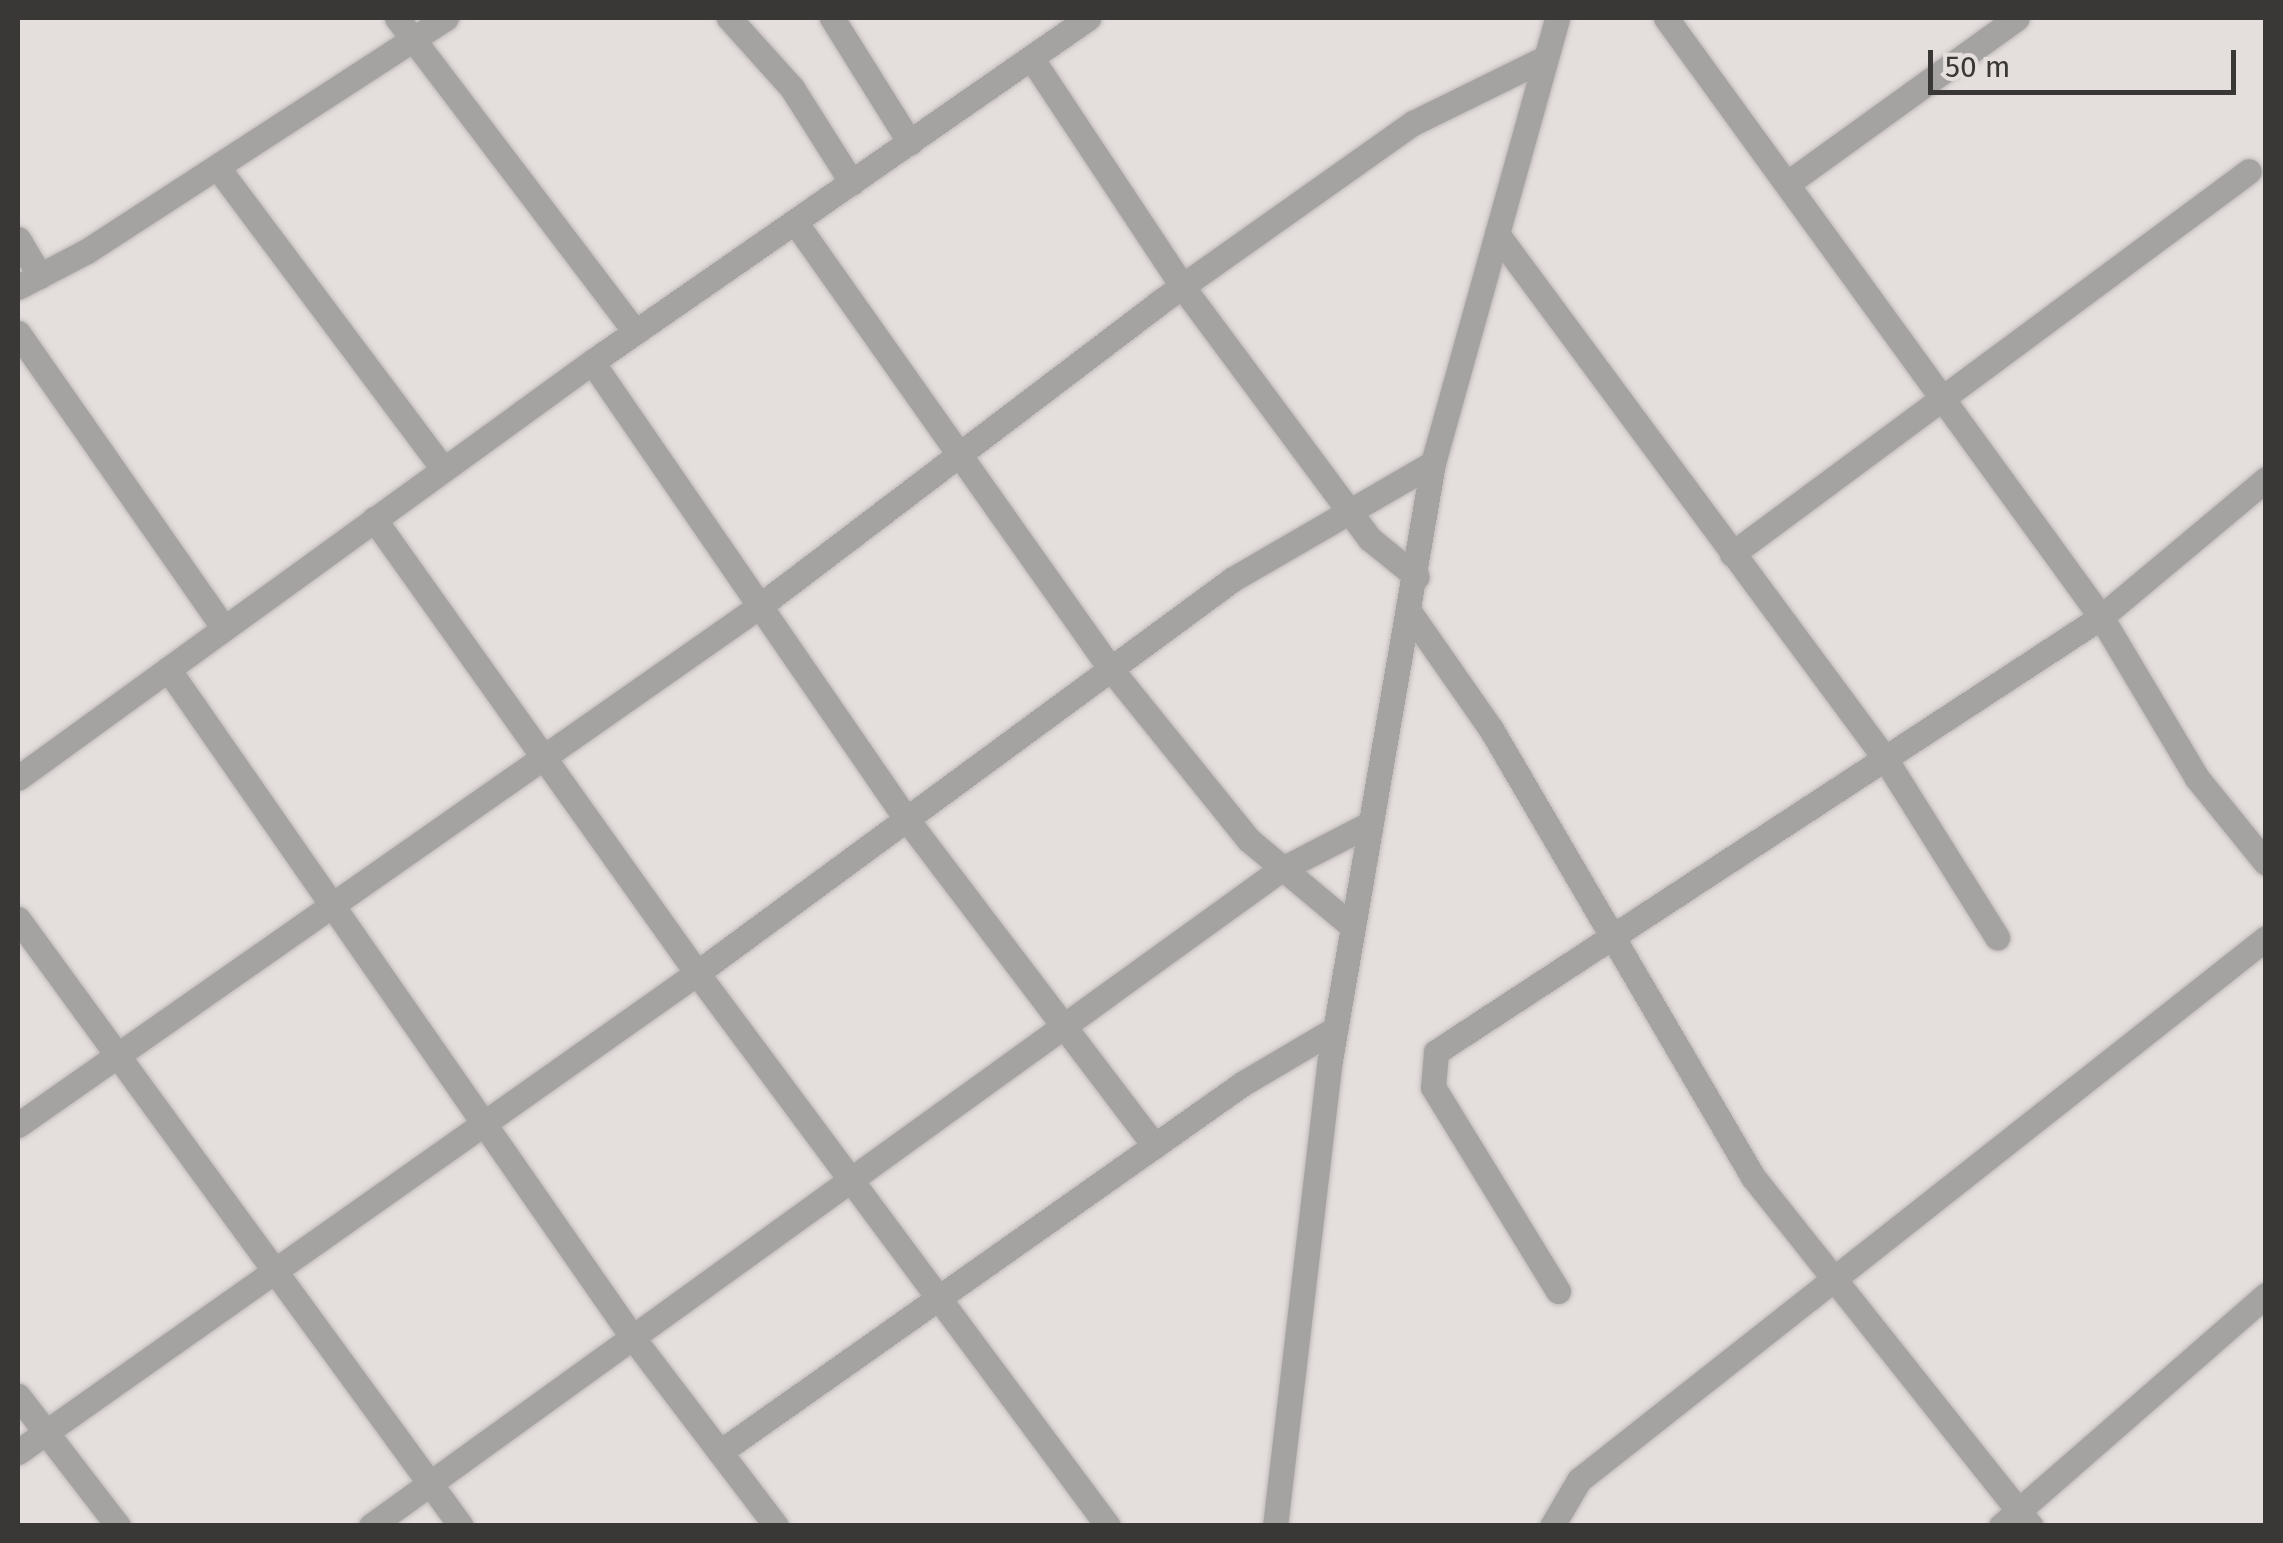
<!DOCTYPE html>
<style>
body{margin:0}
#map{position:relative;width:2283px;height:1543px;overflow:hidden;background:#e4dedd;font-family:"Fira Sans",sans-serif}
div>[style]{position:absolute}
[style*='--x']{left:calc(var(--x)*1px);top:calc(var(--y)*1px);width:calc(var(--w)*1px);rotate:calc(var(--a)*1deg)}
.roads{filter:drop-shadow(0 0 2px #bfb9b8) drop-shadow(0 0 2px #bfb9b8)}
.minor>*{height:25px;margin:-12.5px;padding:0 12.5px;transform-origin:12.5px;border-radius:12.5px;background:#a5a3a2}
.tertiary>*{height:25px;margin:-12.5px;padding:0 12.5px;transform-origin:12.5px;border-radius:12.5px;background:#a5a3a2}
span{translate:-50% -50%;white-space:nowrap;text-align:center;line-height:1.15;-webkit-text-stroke:9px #e4dedd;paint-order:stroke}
.frame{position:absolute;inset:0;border:20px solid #3a3837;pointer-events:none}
.scale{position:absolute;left:1928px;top:50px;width:308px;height:45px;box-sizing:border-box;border:5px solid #3a3837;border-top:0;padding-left:12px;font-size:30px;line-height:35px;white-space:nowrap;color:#3a3837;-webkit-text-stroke:8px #e4dedd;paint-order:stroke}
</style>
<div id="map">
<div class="roads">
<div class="minor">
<i style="--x:397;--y:18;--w:394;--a:52.8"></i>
<i style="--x:729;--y:18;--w:94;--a:48"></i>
<i style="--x:792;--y:88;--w:112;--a:57.7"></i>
<i style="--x:832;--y:18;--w:147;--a:58"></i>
<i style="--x:1666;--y:18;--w:740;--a:54.01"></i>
<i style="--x:2101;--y:617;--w:187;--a:59.2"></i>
<i style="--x:2197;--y:778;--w:109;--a:50.9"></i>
<i style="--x:1032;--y:59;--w:272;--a:56.5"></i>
<i style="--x:1182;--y:286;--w:315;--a:53.4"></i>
<i style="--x:1370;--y:539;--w:60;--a:39"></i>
<i style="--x:218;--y:168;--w:376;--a:53.2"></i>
<i style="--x:1788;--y:183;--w:282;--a:-35.8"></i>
<i style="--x:795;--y:222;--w:546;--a:54.77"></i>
<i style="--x:1110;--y:668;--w:221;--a:51.1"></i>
<i style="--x:1249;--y:840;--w:134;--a:39.9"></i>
<i style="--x:1497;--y:234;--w:651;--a:53.5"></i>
<i style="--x:1884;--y:757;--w:213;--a:57.9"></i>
<i style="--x:18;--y:239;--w:43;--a:59.3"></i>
<i style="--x:18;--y:287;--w:78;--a:-27.6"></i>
<i style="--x:87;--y:251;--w:428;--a:-33"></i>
<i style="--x:18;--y:333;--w:360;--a:55.1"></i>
<i style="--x:592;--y:362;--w:552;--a:55.48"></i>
<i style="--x:905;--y:817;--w:413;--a:52.8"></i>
<i style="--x:374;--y:519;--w:557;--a:54.57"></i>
<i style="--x:697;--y:973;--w:689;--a:53.38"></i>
<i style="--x:1732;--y:554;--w:643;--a:-36.53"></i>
<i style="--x:1410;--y:613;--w:141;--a:55.1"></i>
<i style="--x:1491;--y:729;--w:519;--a:59.68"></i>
<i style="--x:1753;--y:1177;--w:446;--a:51.5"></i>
<i style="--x:168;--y:669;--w:815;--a:55.2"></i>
<i style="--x:633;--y:1338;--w:236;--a:52.7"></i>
<i style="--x:18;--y:778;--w:709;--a:-35.93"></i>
<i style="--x:592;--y:362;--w:604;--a:-34.74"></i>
<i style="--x:18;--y:919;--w:751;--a:53.88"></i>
<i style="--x:18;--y:1125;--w:907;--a:-34.99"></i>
<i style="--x:761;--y:605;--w:497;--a:-37.2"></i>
<i style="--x:1157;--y:304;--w:314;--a:-35.3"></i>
<i style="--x:1413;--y:123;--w:140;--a:-26.2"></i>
<i style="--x:1558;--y:1291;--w:239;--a:-121.5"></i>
<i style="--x:1433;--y:1087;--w:35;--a:-85"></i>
<i style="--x:1436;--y:1052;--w:795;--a:-33.19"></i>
<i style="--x:2101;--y:617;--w:215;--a:-39.9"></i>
<i style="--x:18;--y:1396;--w:164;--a:52.4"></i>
<i style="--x:18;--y:1452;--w:831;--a:-35.2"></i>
<i style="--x:697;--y:973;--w:665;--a:-36.32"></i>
<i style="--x:1233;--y:579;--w:231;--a:-30.1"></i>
<i style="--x:720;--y:1452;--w:639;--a:-35.18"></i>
<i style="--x:1242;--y:1084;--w:108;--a:-30.6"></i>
<i style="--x:371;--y:1526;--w:1121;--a:-35.82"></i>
<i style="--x:1280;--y:870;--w:98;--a:-27.3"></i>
<i style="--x:1552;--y:1526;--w:53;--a:-59.6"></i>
<i style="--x:1579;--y:1480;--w:875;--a:-38.27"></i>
<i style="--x:2001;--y:1526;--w:352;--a:-41.1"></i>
</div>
<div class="tertiary">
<i style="--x:1275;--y:1526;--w:469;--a:-83.3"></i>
<i style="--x:1330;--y:1060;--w:606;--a:-80.21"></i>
<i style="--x:1433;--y:463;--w:462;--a:-74.4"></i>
</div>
</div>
<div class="frame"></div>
<div class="scale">50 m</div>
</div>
